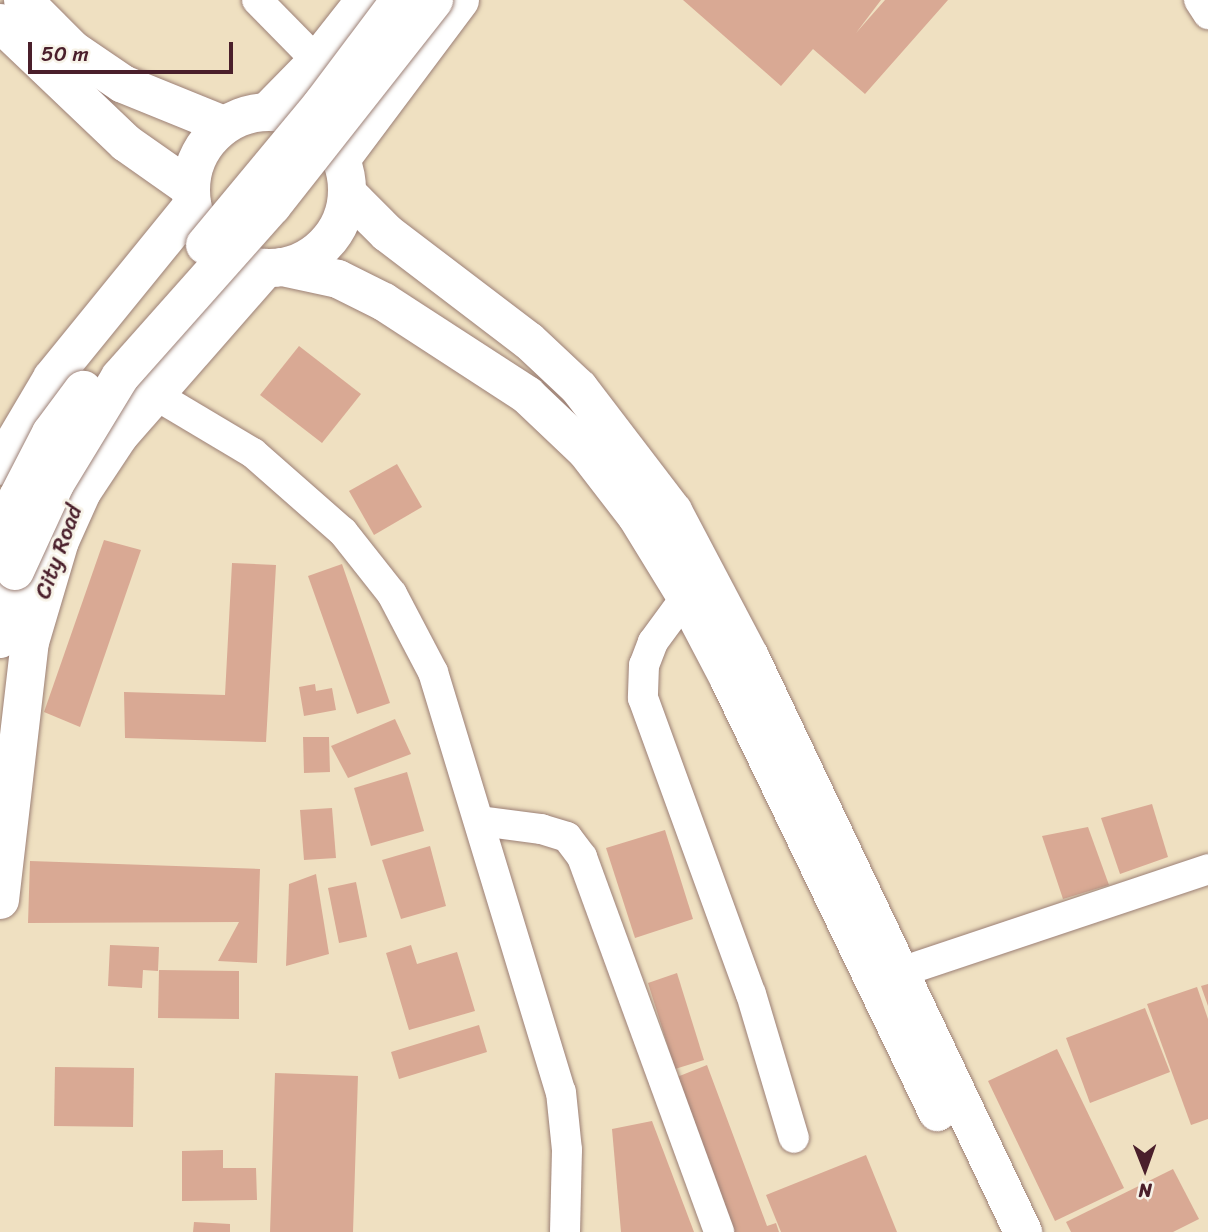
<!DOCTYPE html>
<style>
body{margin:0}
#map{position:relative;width:1208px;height:1232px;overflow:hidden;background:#efe0c1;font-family:Sriracha,sans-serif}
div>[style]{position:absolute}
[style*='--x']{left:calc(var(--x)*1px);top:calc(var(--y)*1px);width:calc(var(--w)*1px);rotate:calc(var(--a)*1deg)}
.building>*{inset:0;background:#d9a994}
.roads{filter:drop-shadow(0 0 2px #9c8076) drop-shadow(0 0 2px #9c8076)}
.minor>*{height:30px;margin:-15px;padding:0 15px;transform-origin:15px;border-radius:15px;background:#fff}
.major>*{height:38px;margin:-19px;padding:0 19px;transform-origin:19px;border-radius:19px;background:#fff}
.major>.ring{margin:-19px;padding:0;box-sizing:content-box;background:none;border:38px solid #fff;border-radius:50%}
.highway>*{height:38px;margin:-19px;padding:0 19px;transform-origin:19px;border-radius:19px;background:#fff}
.bridges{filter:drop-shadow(0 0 2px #9c8076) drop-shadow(0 0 2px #9c8076)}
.highway-bridge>*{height:38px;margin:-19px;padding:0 19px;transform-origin:19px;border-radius:19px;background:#fff}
span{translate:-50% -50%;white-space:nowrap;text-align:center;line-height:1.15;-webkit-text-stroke:6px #f7f3e8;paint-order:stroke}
.street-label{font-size:23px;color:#4a1f2b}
.north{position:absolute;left:1110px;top:1134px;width:70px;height:70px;-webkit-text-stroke:5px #f7f3e8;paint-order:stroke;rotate:179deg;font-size:19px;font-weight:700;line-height:28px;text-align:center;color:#4a1f2b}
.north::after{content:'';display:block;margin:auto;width:24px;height:32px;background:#4a1f2b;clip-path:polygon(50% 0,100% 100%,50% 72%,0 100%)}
.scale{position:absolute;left:28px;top:42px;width:205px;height:32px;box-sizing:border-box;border:4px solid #4a1f2b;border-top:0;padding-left:9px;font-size:21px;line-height:24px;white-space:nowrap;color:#4a1f2b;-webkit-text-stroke:5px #f7f3e8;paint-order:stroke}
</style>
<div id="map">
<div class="building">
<i style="clip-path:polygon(683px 0,881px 0,856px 33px,885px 0,948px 0,865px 94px,813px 49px,781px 86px)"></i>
<i style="clip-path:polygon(299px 346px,361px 394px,322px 443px,260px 395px)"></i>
<i style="clip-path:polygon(397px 464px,422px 507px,374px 535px,349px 491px)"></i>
<i style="clip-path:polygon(104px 540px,141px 550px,80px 727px,44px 712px)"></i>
<i style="clip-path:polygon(232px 563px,276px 565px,266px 742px,125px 738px,124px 692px,225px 695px)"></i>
<i style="clip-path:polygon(342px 564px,390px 703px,357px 714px,308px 576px)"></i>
<i style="clip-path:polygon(315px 684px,316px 691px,332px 688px,336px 710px,304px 716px,299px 687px)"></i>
<i style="clip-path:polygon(395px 719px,411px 754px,348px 778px,331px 746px)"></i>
<i style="clip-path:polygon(303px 737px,329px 737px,330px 772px,304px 773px)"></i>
<i style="clip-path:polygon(407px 772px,424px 831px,371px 846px,354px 788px)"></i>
<i style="clip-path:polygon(1152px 804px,1168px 857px,1120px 874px,1101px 818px)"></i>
<i style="clip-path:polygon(332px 808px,336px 858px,304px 860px,300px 810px)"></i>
<i style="clip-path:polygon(1088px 827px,1109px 885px,1063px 899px,1042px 836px)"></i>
<i style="clip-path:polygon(665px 830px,693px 919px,635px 938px,606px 848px)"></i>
<i style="clip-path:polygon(430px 846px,446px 906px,401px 919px,382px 860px)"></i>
<i style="clip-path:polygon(30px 861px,260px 869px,257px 963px,218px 961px,239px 922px,28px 923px)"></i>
<i style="clip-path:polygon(316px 874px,329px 954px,286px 966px,289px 884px)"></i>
<i style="clip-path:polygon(356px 882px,367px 937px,339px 943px,328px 888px)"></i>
<i style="clip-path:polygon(110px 945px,159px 947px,158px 971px,143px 970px,142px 988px,108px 986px)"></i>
<i style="clip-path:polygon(411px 945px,417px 964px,457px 952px,475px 1011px,409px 1030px,386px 953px)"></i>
<i style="clip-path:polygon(159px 970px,239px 971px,239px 1019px,158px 1018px)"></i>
<i style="clip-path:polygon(677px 973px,704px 1060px,675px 1069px,648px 983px)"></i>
<i style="clip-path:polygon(1208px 984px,1208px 1006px,1201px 986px)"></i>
<i style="clip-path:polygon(1197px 987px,1208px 1019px,1208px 1119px,1191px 1125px,1147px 1004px)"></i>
<i style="clip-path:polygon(1145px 1008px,1170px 1072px,1090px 1103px,1066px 1038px)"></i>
<i style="clip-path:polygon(479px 1025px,487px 1052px,399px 1079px,391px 1052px)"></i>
<i style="clip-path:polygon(1057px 1049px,1124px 1188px,1055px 1221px,988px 1081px)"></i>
<i style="clip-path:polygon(707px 1065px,767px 1226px,776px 1223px,779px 1232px,734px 1232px,677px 1077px)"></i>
<i style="clip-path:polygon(55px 1067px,134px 1068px,133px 1127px,54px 1126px)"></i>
<i style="clip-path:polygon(275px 1073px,358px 1076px,353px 1232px,270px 1232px)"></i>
<i style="clip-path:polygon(652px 1121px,694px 1232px,621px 1232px,612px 1129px)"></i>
<i style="clip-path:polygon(223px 1150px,223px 1168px,256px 1168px,257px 1200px,182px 1201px,182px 1151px)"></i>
<i style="clip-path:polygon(866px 1155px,897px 1232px,781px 1232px,766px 1195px)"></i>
<i style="clip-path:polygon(1173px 1169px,1199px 1219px,1173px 1232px,1071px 1232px,1066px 1222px)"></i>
<i style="clip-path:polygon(194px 1222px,230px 1224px,230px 1232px,193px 1232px)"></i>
</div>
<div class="roads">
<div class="minor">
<i style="--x:257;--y:0;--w:86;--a:45.5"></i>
<i style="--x:1199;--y:0;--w:17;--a:57"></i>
<i style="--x:154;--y:394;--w:115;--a:30.8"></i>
<i style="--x:253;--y:453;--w:120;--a:41.3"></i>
<i style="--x:343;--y:532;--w:79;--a:51.7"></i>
<i style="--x:392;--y:594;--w:88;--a:62.3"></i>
<i style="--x:433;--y:672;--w:439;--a:73.1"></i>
<i style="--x:561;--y:1092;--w:58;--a:84.1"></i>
<i style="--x:567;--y:1150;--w:82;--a:91.4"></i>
<i style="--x:686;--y:597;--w:56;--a:126.3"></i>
<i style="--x:653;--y:642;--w:25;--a:111"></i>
<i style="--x:644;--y:665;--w:33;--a:92"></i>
<i style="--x:643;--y:698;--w:315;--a:70"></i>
<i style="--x:751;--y:994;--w:150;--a:73.4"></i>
<i style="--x:480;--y:821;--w:62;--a:7.5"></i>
<i style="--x:541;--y:829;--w:27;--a:17"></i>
<i style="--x:567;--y:837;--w:25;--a:53"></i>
<i style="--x:582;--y:857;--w:399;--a:69.9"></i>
<i style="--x:880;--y:979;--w:346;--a:-18.5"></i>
</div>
<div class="major">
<i style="--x:23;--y:0;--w:71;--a:45"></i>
<i style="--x:73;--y:50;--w:60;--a:34.2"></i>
<i style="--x:123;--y:84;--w:109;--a:22.1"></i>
<i style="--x:0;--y:23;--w:174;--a:43.6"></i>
<i style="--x:126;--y:143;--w:78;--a:35.1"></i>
<i style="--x:268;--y:111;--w:70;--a:-45.6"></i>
<i style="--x:317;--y:61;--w:78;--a:-51.8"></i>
<i class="ring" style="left:191px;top:112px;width:118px;height:118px"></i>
<i style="--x:342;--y:158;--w:197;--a:-53.2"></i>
<i style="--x:348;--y:194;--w:55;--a:45"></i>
<i style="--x:387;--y:233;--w:178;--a:37.3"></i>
<i style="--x:529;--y:341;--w:69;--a:43.2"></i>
<i style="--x:579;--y:388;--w:155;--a:52.6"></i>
<i style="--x:673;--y:511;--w:165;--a:62.2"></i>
<i style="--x:750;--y:657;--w:637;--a:64.6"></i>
<i style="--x:282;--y:267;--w:57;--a:12.1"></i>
<i style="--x:338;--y:279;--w:51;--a:26.6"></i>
<i style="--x:384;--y:302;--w:171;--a:33"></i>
<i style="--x:527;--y:395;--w:81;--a:43.5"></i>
<i style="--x:586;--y:451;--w:83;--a:52.3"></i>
<i style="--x:637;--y:517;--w:94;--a:58.5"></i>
<i style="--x:686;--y:597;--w:90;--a:62.3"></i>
<i style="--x:728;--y:677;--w:483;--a:64.3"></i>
<i style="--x:0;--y:466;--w:102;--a:-59.4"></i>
<i style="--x:52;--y:378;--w:222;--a:-50.9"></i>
<i style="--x:0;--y:900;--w:260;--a:-83.4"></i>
<i style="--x:30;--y:642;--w:105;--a:-73.5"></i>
<i style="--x:60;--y:541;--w:54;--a:-65.8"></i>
<i style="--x:82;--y:492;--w:67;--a:-56.5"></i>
<i style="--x:119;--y:436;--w:223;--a:-48.8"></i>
</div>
<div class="highway">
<i style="--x:0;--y:639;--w:70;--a:-77.6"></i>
</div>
</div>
<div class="bridges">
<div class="highway-bridge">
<i style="--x:205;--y:245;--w:183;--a:-50.3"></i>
<i style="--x:322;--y:104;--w:130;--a:-53.1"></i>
<i style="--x:0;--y:548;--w:54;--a:-70.6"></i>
<i style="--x:18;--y:497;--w:72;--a:-62.7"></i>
<i style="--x:51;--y:433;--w:54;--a:-53.3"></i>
<i style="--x:15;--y:571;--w:96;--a:-65.3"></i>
<i style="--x:55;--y:484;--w:125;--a:-58.7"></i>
<i style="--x:120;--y:377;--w:229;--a:-48.4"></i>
<i style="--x:272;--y:206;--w:262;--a:-51.8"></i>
</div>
</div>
<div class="street-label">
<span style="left:59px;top:552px;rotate:-70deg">City Road</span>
</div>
<div class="north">N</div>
<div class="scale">50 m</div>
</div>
